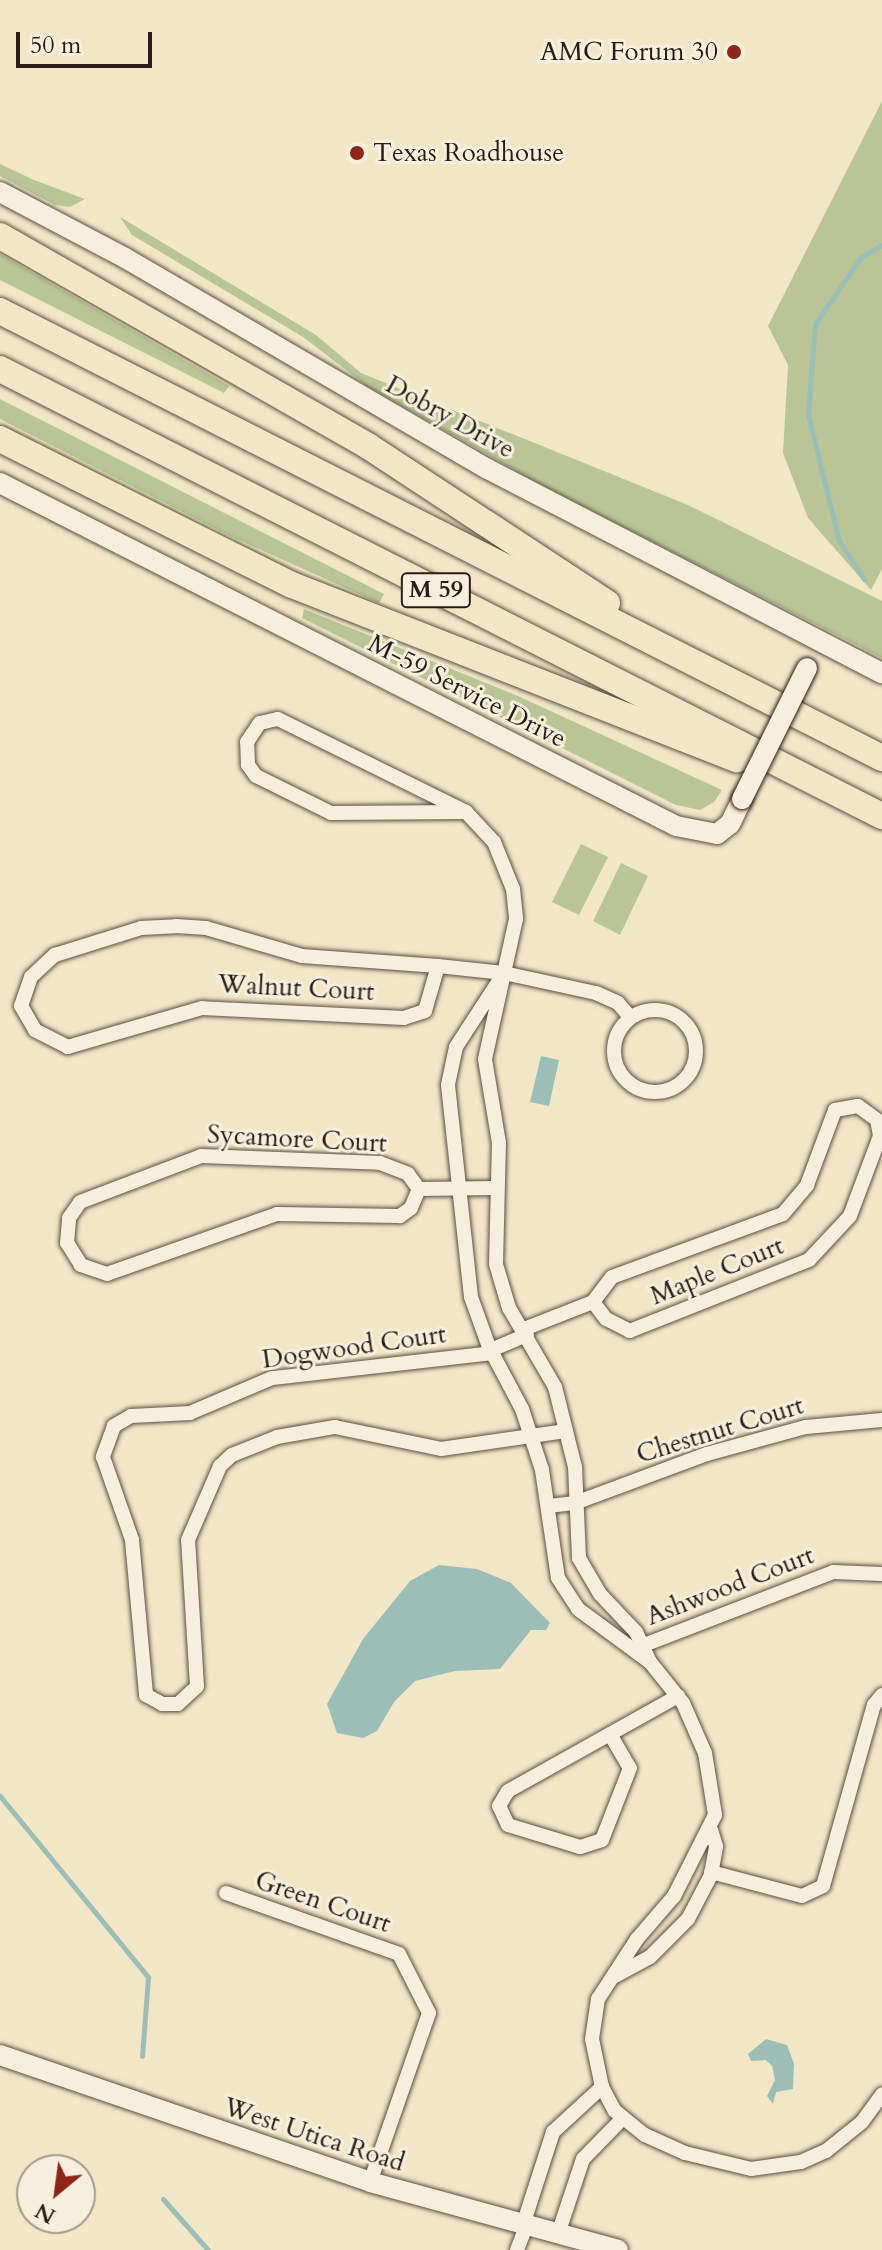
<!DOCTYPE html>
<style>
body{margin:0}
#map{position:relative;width:882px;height:2250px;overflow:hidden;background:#f1e7c7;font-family:Cardo,serif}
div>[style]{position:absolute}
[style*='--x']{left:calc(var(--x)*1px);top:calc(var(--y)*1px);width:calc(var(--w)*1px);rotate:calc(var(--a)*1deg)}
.green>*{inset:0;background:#b9c596}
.water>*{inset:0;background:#9bbfb7}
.stream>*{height:5px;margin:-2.5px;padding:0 2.5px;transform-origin:2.5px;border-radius:2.5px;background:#9bbfb7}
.roads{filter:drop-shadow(0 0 2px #5b4f42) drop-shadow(0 0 2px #5b4f42)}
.street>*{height:14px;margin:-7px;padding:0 7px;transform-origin:7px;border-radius:7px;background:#f6efdb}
.street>.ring{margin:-7px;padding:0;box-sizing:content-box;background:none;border:14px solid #f6efdb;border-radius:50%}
.secondary>*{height:20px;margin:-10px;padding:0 10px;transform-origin:10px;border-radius:10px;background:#f6efdb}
.highway>*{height:26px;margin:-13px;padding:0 13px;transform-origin:13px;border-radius:13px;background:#f1e7c7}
.bridges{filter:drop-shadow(0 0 2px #291c16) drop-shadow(0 0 2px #291c16)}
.secondary-bridge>*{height:20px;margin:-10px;padding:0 10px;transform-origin:10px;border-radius:10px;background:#f6efdb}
.dots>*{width:22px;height:22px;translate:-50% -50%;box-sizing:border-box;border:4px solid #f6efdb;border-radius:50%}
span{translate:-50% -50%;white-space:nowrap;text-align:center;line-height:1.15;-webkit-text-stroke:6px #f6efdb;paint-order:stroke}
.shield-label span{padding:2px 6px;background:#f6efdb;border:2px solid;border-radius:6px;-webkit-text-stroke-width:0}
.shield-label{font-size:24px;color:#291c16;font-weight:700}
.poi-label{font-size:26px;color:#291c16}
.right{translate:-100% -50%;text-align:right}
.left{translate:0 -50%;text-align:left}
.street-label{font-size:26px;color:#291c16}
.north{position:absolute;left:16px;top:2154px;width:80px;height:80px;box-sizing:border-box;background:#f6efdb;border:2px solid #a49b8c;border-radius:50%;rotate:209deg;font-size:22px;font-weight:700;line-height:32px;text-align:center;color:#291c16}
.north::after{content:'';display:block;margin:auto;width:28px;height:36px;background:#8f2418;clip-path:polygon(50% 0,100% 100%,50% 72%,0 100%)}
.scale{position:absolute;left:16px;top:32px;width:136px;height:36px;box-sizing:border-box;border:4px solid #291c16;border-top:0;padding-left:10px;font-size:24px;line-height:28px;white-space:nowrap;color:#291c16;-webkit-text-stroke:6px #f6efdb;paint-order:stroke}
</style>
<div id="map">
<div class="green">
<i style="clip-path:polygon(882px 101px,882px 569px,871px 590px,808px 518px,783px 453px,788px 365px,768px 326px)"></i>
<i style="clip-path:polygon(0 164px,34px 180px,85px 199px,70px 207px,55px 205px,0 176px)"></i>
<i style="clip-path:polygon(120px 217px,316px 335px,361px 373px,688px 505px,882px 601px,882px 658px,543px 486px,367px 386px,303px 337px,132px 235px)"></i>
<i style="clip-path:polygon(0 254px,229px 386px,224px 393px,0 280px)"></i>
<i style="clip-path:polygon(0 399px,384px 594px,379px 603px,230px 536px,0 419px)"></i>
<i style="clip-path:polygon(304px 609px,518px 696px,722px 790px,714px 802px,700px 810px,676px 805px,302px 618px)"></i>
<i style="clip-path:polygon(581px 844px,608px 857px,579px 915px,552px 902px)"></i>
<i style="clip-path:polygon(621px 863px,648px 876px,620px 935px,593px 921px)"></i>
</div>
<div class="water">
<i style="clip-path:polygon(541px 1056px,559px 1060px,549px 1106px,530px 1102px)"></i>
<i style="clip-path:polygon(439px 1565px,477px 1569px,511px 1583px,550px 1623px,546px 1630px,531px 1630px,500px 1669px,455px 1671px,415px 1681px,394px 1702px,377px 1731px,363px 1738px,337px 1733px,327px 1704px,363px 1639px,410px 1581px)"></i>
<i style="clip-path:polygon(766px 2039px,787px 2045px,794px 2064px,793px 2089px,776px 2092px,773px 2104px,767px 2096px,775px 2080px,772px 2066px,766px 2060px,751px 2061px,748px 2054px)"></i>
</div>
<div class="stream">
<i style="--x:864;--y:579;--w:45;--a:-123.3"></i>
<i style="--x:839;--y:541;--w:131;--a:-103.7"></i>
<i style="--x:808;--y:414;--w:90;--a:-85.6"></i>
<i style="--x:815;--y:324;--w:81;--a:-55.5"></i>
<i style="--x:861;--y:257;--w:24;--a:-30"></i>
<i style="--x:0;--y:1796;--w:234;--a:50.7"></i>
<i style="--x:148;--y:1977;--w:79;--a:94.3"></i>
<i style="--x:163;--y:2199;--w:68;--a:48.6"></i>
</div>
<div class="roads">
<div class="street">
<i style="--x:466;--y:812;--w:135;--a:179.6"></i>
<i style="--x:331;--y:813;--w:84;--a:-153.7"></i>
<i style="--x:256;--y:776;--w:14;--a:-126"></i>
<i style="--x:248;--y:765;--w:23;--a:-92"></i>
<i style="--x:247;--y:742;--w:23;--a:-56"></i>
<i style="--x:260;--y:723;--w:18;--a:-13"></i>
<i style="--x:278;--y:719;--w:210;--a:26.3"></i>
<i style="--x:466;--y:812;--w:41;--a:47"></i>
<i style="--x:494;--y:842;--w:51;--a:68"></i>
<i style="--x:513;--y:889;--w:30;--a:84"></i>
<i style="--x:516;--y:919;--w:55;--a:102.5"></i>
<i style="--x:438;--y:966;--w:47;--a:106.1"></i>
<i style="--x:425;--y:1011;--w:22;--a:162"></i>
<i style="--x:404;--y:1018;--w:202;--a:-177.2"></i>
<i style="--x:202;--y:1008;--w:140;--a:163.8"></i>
<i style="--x:68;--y:1047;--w:37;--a:-153"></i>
<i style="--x:35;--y:1030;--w:28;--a:-120"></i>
<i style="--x:21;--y:1006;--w:31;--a:-71"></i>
<i style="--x:31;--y:977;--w:33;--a:-43"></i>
<i style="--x:55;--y:955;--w:90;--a:-17.4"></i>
<i style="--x:141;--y:928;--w:35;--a:-3"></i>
<i style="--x:176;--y:926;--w:30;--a:4"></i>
<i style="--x:206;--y:928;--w:100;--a:16.3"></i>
<i style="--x:302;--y:956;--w:136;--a:4.2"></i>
<i style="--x:438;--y:966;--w:66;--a:6.1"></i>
<i style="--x:504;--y:973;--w:94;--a:12.3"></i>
<i style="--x:596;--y:993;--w:24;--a:24"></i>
<i style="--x:618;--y:1003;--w:18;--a:49"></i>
<i class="ring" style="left:614px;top:1010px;width:68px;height:68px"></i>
<i style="--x:419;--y:1189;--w:21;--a:113"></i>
<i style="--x:411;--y:1208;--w:14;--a:144"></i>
<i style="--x:400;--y:1216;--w:123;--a:-179.1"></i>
<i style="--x:277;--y:1214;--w:180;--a:160.6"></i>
<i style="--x:107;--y:1274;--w:28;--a:-161"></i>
<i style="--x:81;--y:1265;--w:26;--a:-122"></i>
<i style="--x:67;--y:1243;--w:25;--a:-85"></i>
<i style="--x:69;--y:1218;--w:19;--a:-55"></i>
<i style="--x:80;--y:1202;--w:129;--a:-20.8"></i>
<i style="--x:201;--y:1156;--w:179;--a:2.2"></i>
<i style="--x:380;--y:1163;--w:30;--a:21"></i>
<i style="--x:408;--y:1174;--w:19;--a:54"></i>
<i style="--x:419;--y:1189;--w:78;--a:-0.7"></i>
<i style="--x:524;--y:1329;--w:74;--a:-21.4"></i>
<i style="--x:593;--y:1302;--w:31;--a:-53"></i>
<i style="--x:612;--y:1277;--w:182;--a:-20.2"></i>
<i style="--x:783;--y:1214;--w:38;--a:-50"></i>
<i style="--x:807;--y:1185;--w:80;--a:-69.5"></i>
<i style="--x:835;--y:1110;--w:23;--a:-10"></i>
<i style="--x:858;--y:1106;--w:24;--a:36"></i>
<i style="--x:877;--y:1120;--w:16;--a:79"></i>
<i style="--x:880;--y:1136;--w:85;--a:110.6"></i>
<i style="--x:850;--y:1216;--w:60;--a:133"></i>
<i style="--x:809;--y:1260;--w:193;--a:158.4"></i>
<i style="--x:630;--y:1331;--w:27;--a:-153"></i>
<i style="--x:606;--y:1319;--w:21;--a:-127"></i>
<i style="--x:491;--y:1350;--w:39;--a:-23"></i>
<i style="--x:493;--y:1353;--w:222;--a:173.5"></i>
<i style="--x:272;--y:1378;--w:89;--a:156.9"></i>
<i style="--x:190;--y:1413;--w:59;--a:177.1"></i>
<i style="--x:131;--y:1416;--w:20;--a:150"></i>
<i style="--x:114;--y:1426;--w:33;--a:110"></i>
<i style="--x:103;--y:1457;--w:88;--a:70.7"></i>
<i style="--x:132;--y:1540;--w:156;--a:84.8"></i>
<i style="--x:146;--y:1695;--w:18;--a:29"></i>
<i style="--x:162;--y:1704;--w:16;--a:0"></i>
<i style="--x:178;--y:1704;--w:26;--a:-43"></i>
<i style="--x:197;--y:1686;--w:146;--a:-93.5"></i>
<i style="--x:188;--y:1540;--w:81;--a:-66.6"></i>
<i style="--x:220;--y:1466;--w:16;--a:-43"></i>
<i style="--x:232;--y:1455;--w:48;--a:-21.8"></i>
<i style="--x:277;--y:1437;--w:59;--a:-9.8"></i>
<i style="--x:335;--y:1427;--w:108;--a:11.7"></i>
<i style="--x:441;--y:1449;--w:126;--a:-8.2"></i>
<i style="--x:549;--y:1506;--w:26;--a:-7"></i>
<i style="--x:575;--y:1503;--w:141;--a:-20.4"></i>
<i style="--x:707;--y:1454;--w:103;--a:-15.3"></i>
<i style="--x:806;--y:1427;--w:76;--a:-5.3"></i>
<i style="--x:644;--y:1645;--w:203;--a:-21.1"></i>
<i style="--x:833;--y:1572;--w:49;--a:2.3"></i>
<i style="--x:650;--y:1662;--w:33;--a:-115"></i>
<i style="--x:636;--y:1632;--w:52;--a:-133.5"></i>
<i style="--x:600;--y:1594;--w:42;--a:-120.3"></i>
<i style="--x:579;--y:1558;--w:91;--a:-92.5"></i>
<i style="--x:575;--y:1467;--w:82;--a:-104"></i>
<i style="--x:555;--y:1387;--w:91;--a:-120.2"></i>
<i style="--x:509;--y:1308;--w:46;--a:-106.5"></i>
<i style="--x:496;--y:1264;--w:121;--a:-88.6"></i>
<i style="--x:499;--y:1143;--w:85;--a:-99.5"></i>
<i style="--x:485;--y:1059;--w:88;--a:-77.5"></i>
<i style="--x:504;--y:973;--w:88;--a:123"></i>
<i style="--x:456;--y:1047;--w:39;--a:102"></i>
<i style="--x:448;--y:1085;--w:213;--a:83.8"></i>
<i style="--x:471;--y:1297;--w:53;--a:70.2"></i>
<i style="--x:489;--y:1347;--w:70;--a:62"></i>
<i style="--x:522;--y:1409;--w:64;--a:71.8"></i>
<i style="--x:542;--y:1470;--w:109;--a:81.6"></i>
<i style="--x:558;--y:1578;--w:37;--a:57"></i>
<i style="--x:578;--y:1609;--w:89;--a:36.4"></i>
<i style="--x:650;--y:1662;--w:53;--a:51.2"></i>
<i style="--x:683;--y:1703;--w:55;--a:66.3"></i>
<i style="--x:705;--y:1753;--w:63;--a:80.8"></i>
<i style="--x:715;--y:1815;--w:91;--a:116.8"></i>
<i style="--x:674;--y:1896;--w:57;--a:130.7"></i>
<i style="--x:637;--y:1939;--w:72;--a:123"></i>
<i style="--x:598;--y:1999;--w:40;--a:98.5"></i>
<i style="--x:592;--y:2039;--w:49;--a:78.2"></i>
<i style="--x:602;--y:2087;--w:27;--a:62"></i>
<i style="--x:615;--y:2111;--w:38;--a:39"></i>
<i style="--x:645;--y:2135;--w:44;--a:24.2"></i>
<i style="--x:685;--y:2153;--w:68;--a:13.6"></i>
<i style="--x:751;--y:2169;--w:50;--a:-8"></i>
<i style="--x:801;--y:2162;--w:27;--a:-24"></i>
<i style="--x:826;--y:2151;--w:46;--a:-38.9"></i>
<i style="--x:862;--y:2122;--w:34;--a:-54"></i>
<i style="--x:610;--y:1734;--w:39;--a:60"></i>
<i style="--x:630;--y:1768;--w:77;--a:111.3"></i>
<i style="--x:602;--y:1840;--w:23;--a:162"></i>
<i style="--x:580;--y:1847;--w:75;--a:-163"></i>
<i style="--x:508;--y:1825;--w:21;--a:-115"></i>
<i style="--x:499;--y:1806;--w:17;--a:-59"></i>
<i style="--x:508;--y:1791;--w:195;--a:-29.2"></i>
<i style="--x:711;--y:1872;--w:94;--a:14.8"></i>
<i style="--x:802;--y:1896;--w:23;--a:-25"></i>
<i style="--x:823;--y:1886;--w:188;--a:-74.3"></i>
<i style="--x:874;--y:1705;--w:13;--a:-51"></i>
<i style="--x:226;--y:1893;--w:183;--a:19.4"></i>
<i style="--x:399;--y:1954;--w:66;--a:63"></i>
<i style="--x:429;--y:2013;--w:179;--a:109.2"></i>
<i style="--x:613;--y:1977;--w:42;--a:-28.4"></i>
<i style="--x:650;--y:1957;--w:54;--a:-45"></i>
<i style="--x:688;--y:1919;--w:50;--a:-62.4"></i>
<i style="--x:711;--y:1875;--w:29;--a:-80"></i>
<i style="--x:716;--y:1846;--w:17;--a:-107"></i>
<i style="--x:523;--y:2225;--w:98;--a:-72.1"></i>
<i style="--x:553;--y:2132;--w:67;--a:-42.6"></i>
<i style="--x:558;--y:2234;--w:79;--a:-71.6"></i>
<i style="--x:583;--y:2159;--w:56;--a:-45.7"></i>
<i style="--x:517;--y:2250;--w:26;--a:-69"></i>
</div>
<div class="secondary">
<i style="--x:0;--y:192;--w:141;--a:27.8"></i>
<i style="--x:125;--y:258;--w:418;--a:30.2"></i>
<i style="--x:486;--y:468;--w:446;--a:27.4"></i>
<i style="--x:0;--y:483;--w:758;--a:26.9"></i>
<i style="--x:676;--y:826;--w:42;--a:11"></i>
<i style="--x:717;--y:834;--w:16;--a:-38"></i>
<i style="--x:730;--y:824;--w:28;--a:-64"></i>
<i style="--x:0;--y:2055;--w:391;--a:18.9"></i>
<i style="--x:370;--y:2182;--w:257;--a:15.3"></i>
</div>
<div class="highway">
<i style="--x:0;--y:236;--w:424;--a:29.7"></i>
<i style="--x:368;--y:446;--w:286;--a:33.3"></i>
<i style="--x:0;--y:311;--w:989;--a:26.88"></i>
<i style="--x:0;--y:369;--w:989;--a:26.88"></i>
<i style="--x:0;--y:439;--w:326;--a:26.6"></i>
<i style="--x:292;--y:585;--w:478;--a:21.4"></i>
</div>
</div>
<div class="bridges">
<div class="secondary-bridge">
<i style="--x:742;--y:799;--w:146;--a:-63.6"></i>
</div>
</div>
<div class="dots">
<i style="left:734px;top:52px;background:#8f2418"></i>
<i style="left:357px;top:153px;background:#8f2418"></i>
</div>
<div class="shield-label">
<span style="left:436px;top:590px">M 59</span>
</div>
<div class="poi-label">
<span class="right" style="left:718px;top:52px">AMC Forum 30</span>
<span class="left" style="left:373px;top:153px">Texas Roadhouse</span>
</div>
<div class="street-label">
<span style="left:450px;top:417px;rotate:29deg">Dobry Drive</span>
<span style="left:467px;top:691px;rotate:27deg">M-59 Service Drive</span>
<span style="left:296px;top:988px;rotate:3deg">Walnut Court</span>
<span style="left:297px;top:1139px;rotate:3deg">Sycamore Court</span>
<span style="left:717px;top:1271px;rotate:-22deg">Maple Court</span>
<span style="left:354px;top:1347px;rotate:-8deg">Dogwood Court</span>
<span style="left:720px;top:1430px;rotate:-17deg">Chestnut Court</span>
<span style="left:730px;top:1586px;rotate:-21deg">Ashwood Court</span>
<span style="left:323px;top:1902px;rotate:19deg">Green Court</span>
<span style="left:314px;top:2135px;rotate:18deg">West Utica Road</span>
</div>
<div class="north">N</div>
<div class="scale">50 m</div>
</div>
